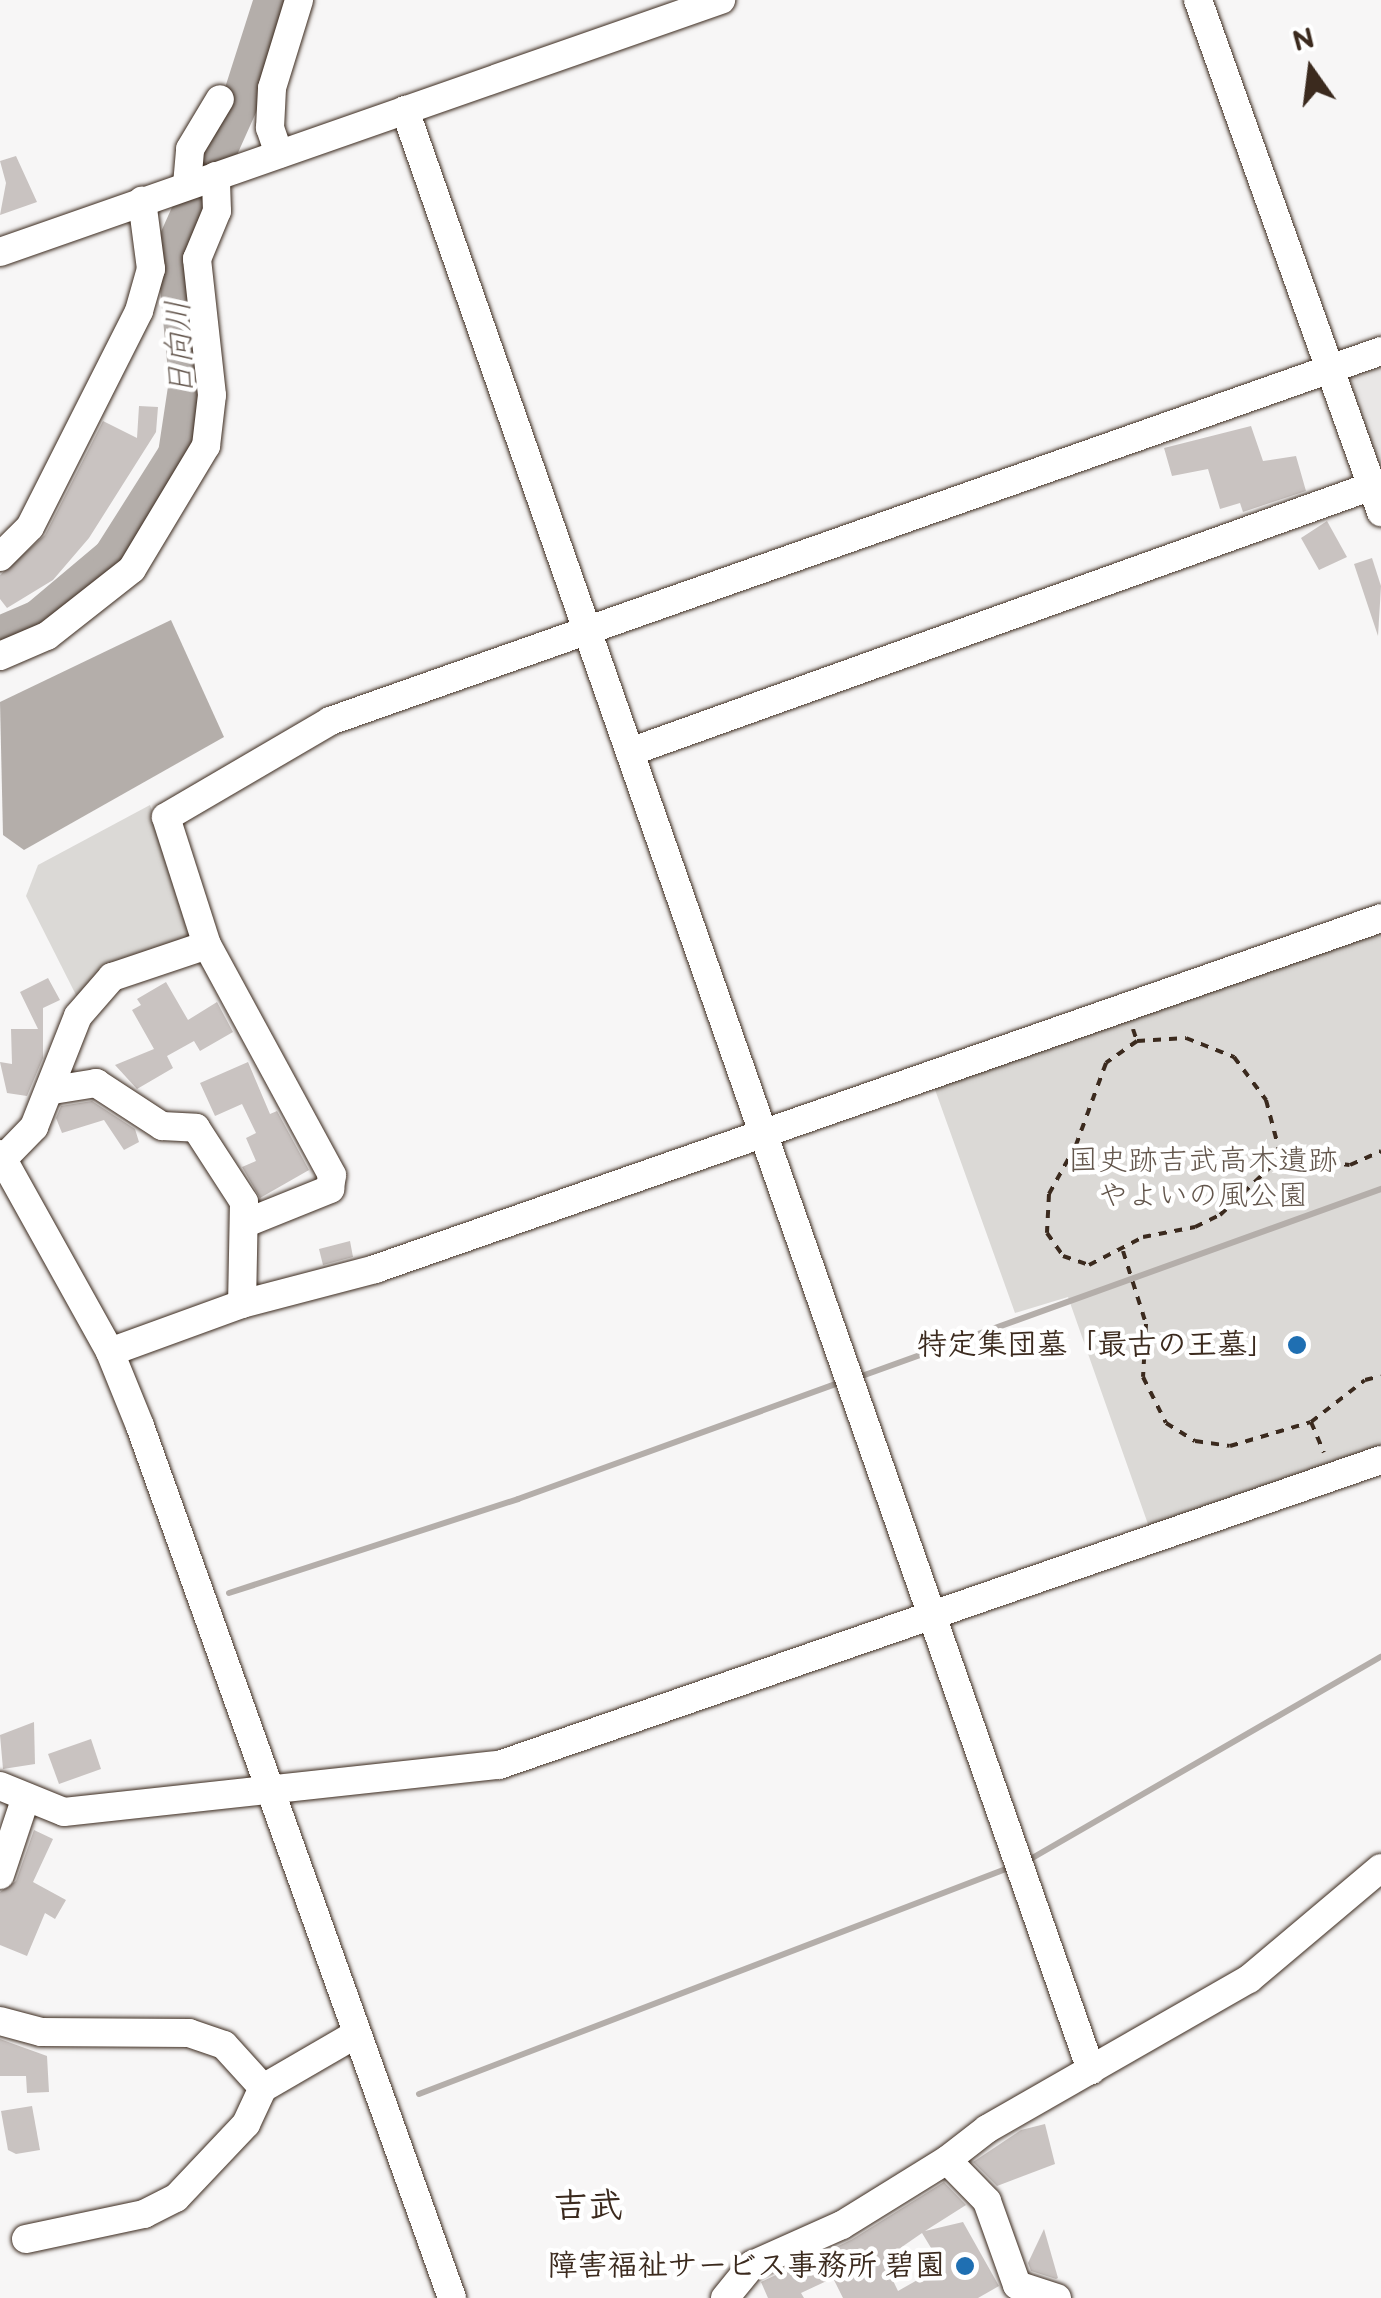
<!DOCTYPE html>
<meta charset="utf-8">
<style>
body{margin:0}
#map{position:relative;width:1381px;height:2298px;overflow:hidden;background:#f7f6f6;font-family:"Balsamiq Sans","Klee One",sans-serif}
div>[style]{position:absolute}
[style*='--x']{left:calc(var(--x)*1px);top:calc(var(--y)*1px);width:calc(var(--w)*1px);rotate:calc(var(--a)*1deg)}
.built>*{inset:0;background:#e9e7e6}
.green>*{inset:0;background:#dbd9d6}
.water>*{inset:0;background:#b4aeaa}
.stream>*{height:6px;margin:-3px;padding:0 3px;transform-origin:3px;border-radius:3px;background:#b4aeaa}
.river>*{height:38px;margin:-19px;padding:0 19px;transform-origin:19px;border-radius:19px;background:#b4aeaa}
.building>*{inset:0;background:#c9c3c1}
.path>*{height:4px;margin-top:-2px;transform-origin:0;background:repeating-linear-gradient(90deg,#3b2a1e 0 8px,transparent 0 16px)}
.roads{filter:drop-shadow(0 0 2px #3b2a1e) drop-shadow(0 0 2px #3b2a1e)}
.minor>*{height:28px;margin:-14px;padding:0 14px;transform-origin:14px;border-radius:14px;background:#fff}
.dots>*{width:28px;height:28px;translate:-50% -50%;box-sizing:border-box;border:5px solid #fff;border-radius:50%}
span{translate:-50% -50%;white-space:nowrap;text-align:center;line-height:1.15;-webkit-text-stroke:9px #fff;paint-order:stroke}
.park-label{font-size:30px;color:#63564c}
.poi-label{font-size:30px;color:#3b2a1e;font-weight:700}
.right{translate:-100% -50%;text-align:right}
.water-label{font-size:32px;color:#65584f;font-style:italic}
.quarter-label{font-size:35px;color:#3b2a1e;font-weight:700}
.north{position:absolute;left:1261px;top:20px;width:100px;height:100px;-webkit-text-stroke:8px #fff;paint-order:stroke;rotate:346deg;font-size:28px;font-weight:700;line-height:40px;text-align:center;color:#3b2a1e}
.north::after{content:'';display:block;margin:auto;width:35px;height:45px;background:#3b2a1e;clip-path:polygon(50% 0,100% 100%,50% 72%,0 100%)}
</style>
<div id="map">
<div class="built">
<i style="clip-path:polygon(1381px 363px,1381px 472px,1347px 375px)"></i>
</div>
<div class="green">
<i style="clip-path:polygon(150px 805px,192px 928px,188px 943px,77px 997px,26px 896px,38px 865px)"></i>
<i style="clip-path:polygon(1381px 925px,1381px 1446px,1149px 1527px,1068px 1297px,1015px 1313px,933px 1084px)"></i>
</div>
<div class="water">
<i style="clip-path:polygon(171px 620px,224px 737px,24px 850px,3px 835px,0 702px)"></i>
</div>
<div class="stream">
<i style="--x:859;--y:1377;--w:555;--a:-19.81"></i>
<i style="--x:229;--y:1593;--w:304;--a:-18"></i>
<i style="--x:518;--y:1499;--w:344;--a:-19.9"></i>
<i style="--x:1027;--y:1861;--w:409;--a:-30"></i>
<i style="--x:419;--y:2094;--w:634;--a:-20.98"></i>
</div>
<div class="river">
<i style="--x:0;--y:635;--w:41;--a:-22.8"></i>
<i style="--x:38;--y:619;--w:97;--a:-40"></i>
<i style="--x:112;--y:557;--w:122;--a:-57.7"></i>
<i style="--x:177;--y:454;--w:74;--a:-81.4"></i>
<i style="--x:188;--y:381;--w:135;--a:-95.5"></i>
<i style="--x:175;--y:247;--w:164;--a:-65.9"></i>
<i style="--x:242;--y:97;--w:102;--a:-72.3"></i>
</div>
<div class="building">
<i style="clip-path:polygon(16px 156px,37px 202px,0 215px,6px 183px,0 161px)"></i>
<i style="clip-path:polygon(139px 406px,158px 407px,156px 432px,89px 538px,53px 580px,7px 608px,0 599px,0 575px,45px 535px,103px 421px,137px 438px)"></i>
<i style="clip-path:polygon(1251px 426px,1263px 461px,1296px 456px,1306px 491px,1243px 512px,1240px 503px,1220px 509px,1208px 469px,1172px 476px,1164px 448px)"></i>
<i style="clip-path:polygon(1327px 521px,1347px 557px,1319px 570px,1301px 538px)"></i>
<i style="clip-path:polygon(1372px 558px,1381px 586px,1378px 636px,1354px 564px)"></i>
<i style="clip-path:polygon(48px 978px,60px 1000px,43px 1008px,43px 1058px,27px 1096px,7px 1093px,0 1062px,12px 1064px,11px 1029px,38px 1029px,20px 992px)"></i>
<i style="clip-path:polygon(166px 982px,188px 1020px,217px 1002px,233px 1032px,200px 1051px,194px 1041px,167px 1056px,173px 1068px,137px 1089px,115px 1065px,154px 1049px,132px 1010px,141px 1005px,137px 999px)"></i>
<i style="clip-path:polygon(248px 1062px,270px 1114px,277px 1111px,309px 1170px,260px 1198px,242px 1167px,256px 1161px,246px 1138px,256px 1133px,242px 1104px,215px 1116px,200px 1083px)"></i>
<i style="clip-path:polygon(92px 1101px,135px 1129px,139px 1142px,124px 1150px,104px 1120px,62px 1133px,56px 1118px,61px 1106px)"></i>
<i style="clip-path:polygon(350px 1241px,353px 1257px,323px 1265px,319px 1249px)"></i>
<i style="clip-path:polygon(34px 1722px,35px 1764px,3px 1769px,0 1735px)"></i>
<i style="clip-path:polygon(91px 1739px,101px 1769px,59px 1784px,48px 1754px)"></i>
<i style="clip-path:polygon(34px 1830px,53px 1839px,33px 1882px,66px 1900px,55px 1919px,45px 1913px,27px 1956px,0 1945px,0 1892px,16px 1881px)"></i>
<i style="clip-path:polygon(0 2039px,47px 2056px,49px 2092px,27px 2093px,26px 2076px,0 2076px)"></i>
<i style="clip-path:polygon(32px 2106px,40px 2150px,16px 2154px,8px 2150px,1px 2111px)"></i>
<i style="clip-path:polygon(1045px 2124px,1055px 2164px,997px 2186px,973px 2162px,1021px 2130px)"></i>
<i style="clip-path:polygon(evenodd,944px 2182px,966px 2205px,925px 2231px,963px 2222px,999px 2286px,978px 2298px,843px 2298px,833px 2278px,801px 2293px,804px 2298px,768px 2298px,761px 2282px,851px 2240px,944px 2182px,922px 2233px,942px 2266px,898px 2291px,883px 2260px,922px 2233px)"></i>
<i style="clip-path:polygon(1044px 2229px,1058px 2278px,1056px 2279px,1031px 2271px,1028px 2263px)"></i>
</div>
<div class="path">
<i style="--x:1133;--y:1029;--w:13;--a:72"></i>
<i style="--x:1137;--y:1041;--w:49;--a:-3.5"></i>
<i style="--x:1186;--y:1038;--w:52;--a:21.6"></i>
<i style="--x:1234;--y:1057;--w:54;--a:53.3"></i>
<i style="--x:1266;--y:1100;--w:59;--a:75.3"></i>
<i style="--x:1281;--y:1157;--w:69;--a:6.6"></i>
<i style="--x:1350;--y:1165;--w:34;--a:-24"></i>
<i style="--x:1137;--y:1041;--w:38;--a:145"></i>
<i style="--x:1106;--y:1063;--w:87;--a:110.1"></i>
<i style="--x:1076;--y:1145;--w:56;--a:118.9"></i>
<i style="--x:1049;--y:1194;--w:39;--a:93"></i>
<i style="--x:1047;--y:1233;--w:28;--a:55"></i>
<i style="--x:1063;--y:1256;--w:28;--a:19"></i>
<i style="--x:1089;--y:1265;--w:61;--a:-27.4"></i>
<i style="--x:1143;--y:1237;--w:53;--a:-10.9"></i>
<i style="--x:1195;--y:1227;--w:28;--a:-26"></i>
<i style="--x:1220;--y:1215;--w:84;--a:-43.6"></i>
<i style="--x:1123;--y:1251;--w:77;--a:72.5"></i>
<i style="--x:1146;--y:1324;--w:53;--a:93.2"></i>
<i style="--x:1143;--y:1377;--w:51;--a:63.4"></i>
<i style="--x:1166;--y:1423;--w:34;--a:32"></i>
<i style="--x:1195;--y:1441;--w:35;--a:8"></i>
<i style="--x:1230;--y:1446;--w:84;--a:-16.5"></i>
<i style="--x:1311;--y:1422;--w:33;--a:67"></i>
<i style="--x:1311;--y:1422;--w:68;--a:-37.9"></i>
<i style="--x:1365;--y:1380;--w:16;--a:-14"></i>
</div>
<div class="roads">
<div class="minor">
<i style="--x:1198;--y:0;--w:544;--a:70.33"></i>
<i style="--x:405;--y:110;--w:2077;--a:70.71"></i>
<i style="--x:279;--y:154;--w:28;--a:-109"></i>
<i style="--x:270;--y:128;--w:40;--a:-87.1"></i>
<i style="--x:272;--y:88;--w:92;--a:-72.9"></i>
<i style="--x:187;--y:185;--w:36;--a:-85"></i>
<i style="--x:190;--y:149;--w:58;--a:-59"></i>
<i style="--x:0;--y:252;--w:764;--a:-19.27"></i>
<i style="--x:0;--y:557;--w:42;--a:-45"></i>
<i style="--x:30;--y:527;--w:242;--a:-63.2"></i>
<i style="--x:139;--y:311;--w:44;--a:-74.1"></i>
<i style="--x:151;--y:269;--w:69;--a:-97.5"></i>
<i style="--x:0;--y:656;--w:51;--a:-23.1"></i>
<i style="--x:47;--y:636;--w:108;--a:-38.2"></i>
<i style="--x:132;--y:569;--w:144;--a:-59"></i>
<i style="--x:206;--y:446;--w:51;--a:-83.3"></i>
<i style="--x:212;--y:395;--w:137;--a:-96.3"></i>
<i style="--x:197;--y:259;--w:52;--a:-67.4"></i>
<i style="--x:217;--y:211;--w:35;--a:-92"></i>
<i style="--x:630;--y:752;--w:788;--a:-19.72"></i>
<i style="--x:53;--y:1090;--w:44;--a:-9.2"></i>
<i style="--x:96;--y:1083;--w:79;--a:33.1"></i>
<i style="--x:162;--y:1126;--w:34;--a:3"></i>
<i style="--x:196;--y:1128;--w:88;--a:57"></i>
<i style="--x:244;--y:1202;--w:102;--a:91.1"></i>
<i style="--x:0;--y:1154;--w:227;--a:60.9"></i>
<i style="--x:110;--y:1352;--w:80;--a:67.9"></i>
<i style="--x:140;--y:1426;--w:926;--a:70.31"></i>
<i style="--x:0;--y:1162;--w:49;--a:-45.8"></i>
<i style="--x:34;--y:1127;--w:119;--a:-68.4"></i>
<i style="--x:78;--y:1016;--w:52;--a:-48.9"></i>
<i style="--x:112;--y:977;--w:100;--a:-18.6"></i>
<i style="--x:246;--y:1223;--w:91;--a:-22"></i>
<i style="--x:330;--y:1189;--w:14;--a:-82"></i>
<i style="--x:332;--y:1175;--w:262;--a:-118.5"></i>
<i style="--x:207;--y:945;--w:134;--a:-107.8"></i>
<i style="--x:166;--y:817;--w:190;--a:-30.3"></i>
<i style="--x:330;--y:721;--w:1114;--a:-19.39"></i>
<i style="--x:110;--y:1352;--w:140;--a:-20"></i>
<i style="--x:242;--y:1304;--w:138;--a:-14.7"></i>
<i style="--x:375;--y:1269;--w:1065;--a:-19.23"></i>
<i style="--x:0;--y:1786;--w:69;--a:22.1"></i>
<i style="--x:64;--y:1812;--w:438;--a:-6.2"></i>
<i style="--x:499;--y:1765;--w:933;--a:-19.08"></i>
<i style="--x:0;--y:1875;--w:82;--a:-71.6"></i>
<i style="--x:0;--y:2021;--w:42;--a:15"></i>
<i style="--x:41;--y:2032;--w:148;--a:0.4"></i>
<i style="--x:189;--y:2033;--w:37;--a:19"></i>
<i style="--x:224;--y:2045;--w:58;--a:47.8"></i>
<i style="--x:26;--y:2239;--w:121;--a:-12"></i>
<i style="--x:144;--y:2214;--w:36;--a:-27"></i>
<i style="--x:176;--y:2198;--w:102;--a:-46.6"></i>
<i style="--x:246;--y:2124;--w:40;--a:-65"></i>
<i style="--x:263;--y:2088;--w:108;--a:-30.1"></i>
<i style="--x:725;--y:2298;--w:43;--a:-50.7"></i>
<i style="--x:752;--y:2265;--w:98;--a:-24"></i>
<i style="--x:842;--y:2225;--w:123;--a:-31.8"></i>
<i style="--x:1057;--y:2298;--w:42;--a:-162"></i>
<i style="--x:1017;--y:2285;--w:89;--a:-109.7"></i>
<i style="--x:987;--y:2201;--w:57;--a:-134.3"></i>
<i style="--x:947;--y:2160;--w:51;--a:-37.8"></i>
<i style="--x:987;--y:2129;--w:302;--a:-29.8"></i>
<i style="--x:1249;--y:1979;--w:172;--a:-40.1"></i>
</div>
</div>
<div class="dots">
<i style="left:1297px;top:1345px;background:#1f6fb2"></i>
<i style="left:965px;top:2266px;background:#1f6fb2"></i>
</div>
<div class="park-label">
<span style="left:1203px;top:1178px">国史跡吉武高木遺跡<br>やよいの風公園</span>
</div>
<div class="poi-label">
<span class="right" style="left:1277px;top:1345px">特定集団墓「最古の王墓」</span>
<span class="right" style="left:945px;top:2266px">障害福祉サービス事務所 碧園</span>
</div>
<div class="water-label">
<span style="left:181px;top:348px;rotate:-92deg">日向川</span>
</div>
<div class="quarter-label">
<span style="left:588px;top:2207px">吉武</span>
</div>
<div class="north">N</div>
</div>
